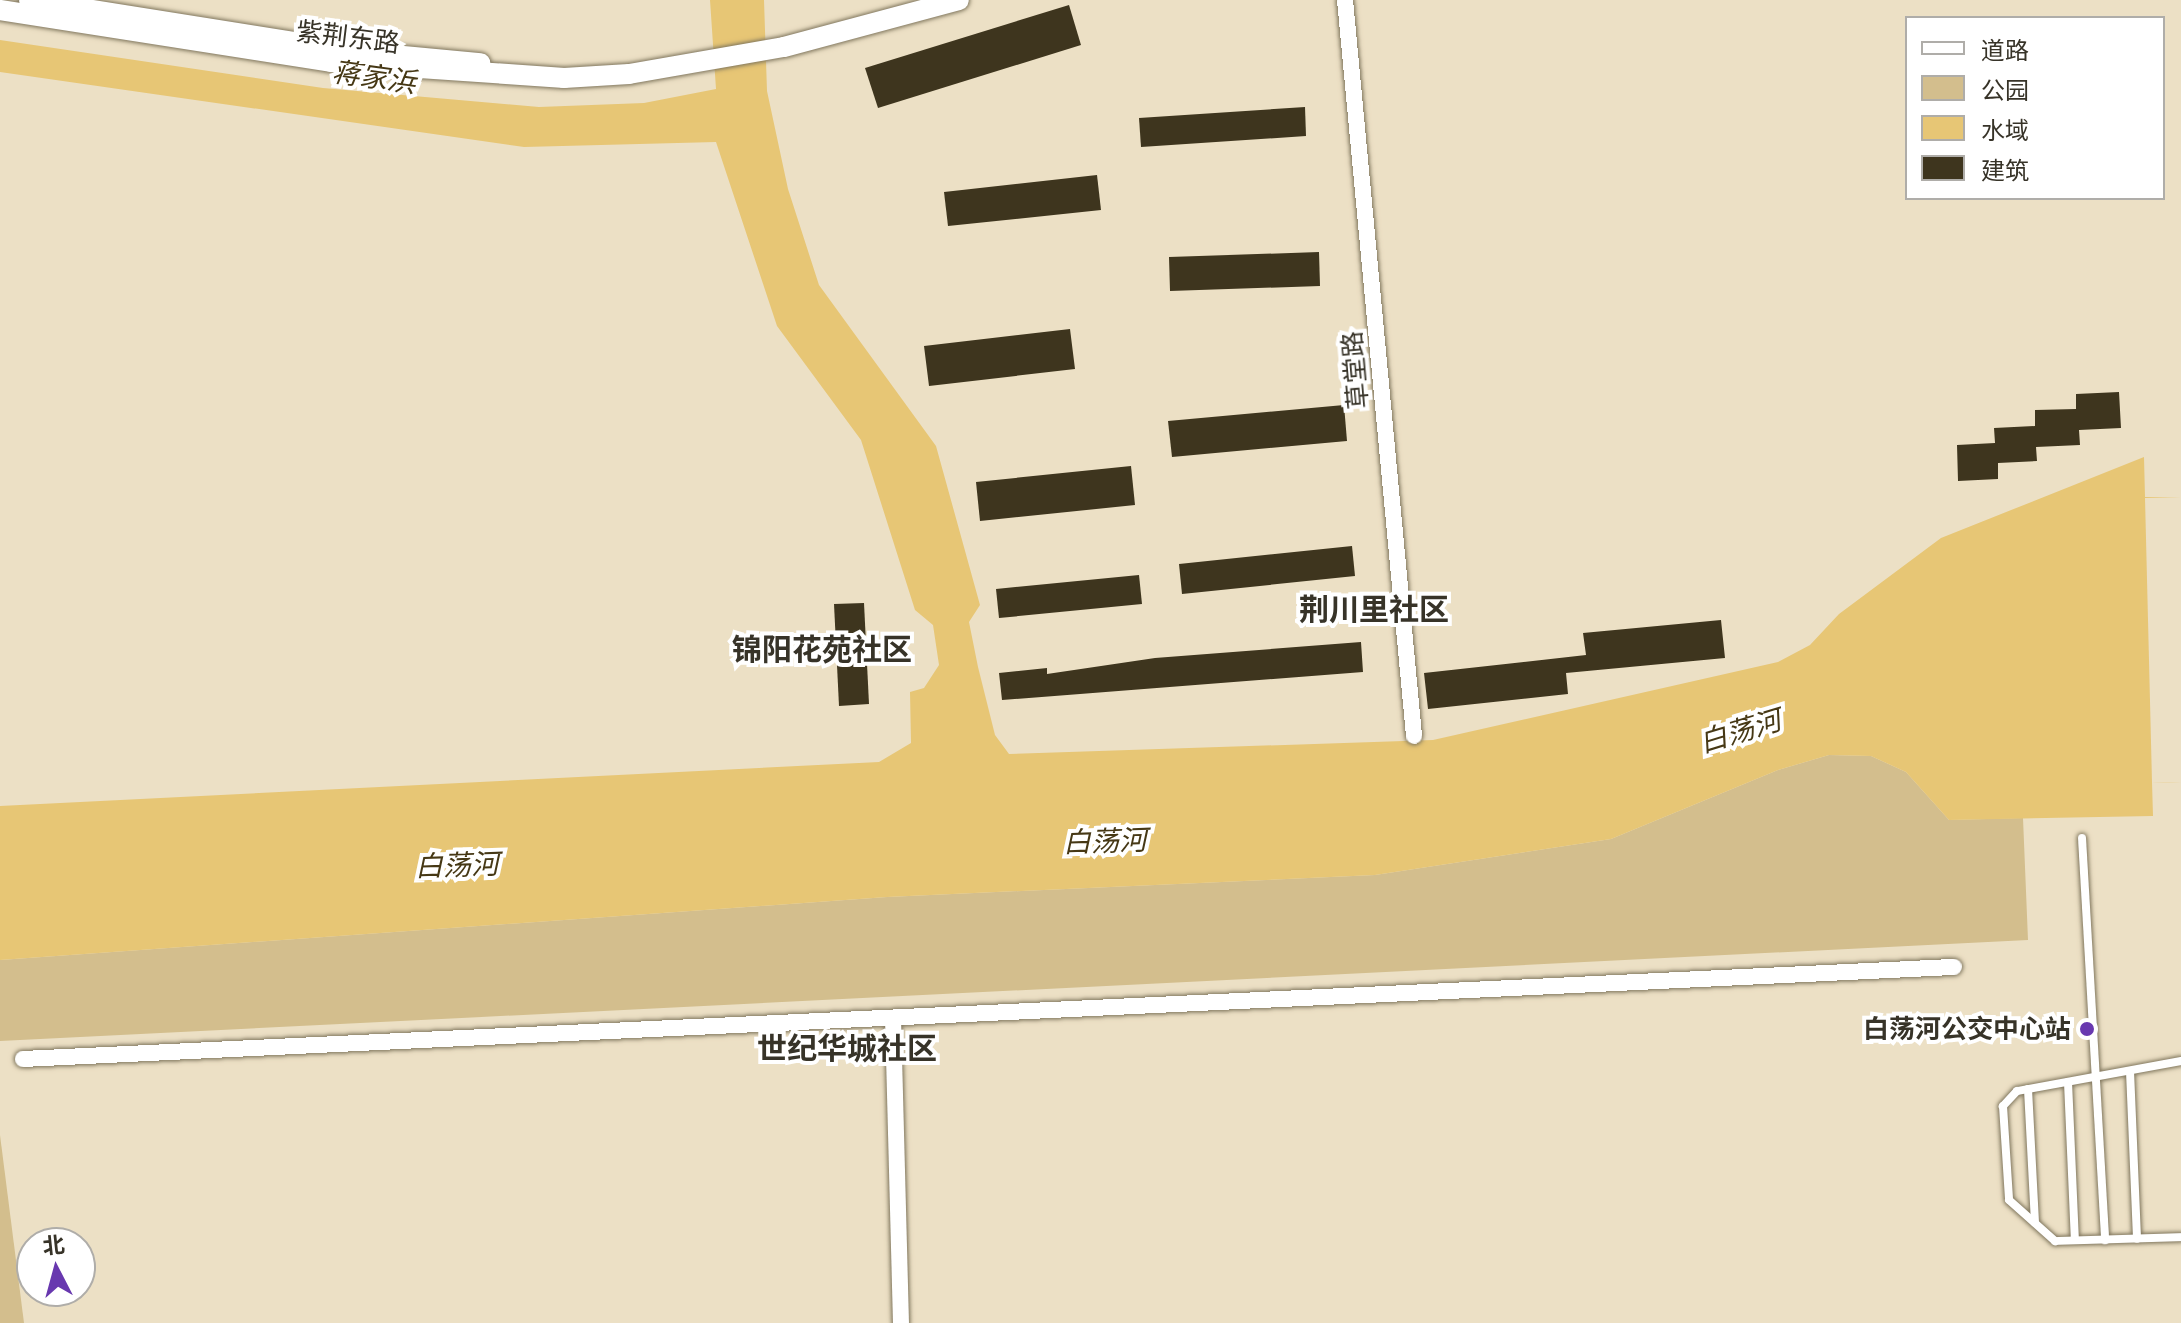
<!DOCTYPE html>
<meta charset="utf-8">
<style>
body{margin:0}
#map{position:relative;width:2181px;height:1323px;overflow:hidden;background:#ece0c5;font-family:"Public Sans","Noto Sans SC",sans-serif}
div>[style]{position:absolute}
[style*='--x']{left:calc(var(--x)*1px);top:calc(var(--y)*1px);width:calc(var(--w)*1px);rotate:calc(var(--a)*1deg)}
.green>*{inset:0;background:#d3be8d}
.water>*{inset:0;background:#e7c675}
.pier>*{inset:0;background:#ece0c5}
.building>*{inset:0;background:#3e351e}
.roads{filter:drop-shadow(0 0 2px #81775e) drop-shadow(0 0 2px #81775e)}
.service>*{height:8px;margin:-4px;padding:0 4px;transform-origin:4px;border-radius:4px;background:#fff}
.minor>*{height:16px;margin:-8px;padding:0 8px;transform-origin:8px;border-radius:8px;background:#fff}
.tertiary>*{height:20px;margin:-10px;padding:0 10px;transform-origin:10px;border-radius:10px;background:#fff}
.dots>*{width:22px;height:22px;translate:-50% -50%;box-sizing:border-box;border:4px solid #fff;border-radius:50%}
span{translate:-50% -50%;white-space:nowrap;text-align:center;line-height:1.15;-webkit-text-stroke:8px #fff;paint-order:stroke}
.street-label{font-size:26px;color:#373328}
.poi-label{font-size:26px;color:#373328;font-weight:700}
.right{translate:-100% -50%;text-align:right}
.water-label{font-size:28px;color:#463815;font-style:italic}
.quarter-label{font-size:30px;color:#373328;font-weight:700}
.legend{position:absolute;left:1905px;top:16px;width:260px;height:184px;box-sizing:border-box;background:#fff;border:2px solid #afada9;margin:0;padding:10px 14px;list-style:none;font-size:24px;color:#373328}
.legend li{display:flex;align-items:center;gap:16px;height:40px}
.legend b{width:40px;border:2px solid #afada9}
.north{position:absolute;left:16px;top:1227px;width:80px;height:80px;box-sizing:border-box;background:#fff;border:2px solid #afada9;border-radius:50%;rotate:354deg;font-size:22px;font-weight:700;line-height:32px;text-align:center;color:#373328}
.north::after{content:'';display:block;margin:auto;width:28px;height:36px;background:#6838af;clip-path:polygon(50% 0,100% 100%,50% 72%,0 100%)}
</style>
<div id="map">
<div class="green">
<i style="clip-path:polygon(1829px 755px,1871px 756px,1906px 772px,1949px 820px,2023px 818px,2028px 940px,0 1041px,0 960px,887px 897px,1375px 875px,1611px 839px,1778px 770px)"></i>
<i style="clip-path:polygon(0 1135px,24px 1323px,0 1323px)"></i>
</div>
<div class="water">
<i style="clip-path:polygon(710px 0,764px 0,767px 91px,788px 189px,819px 285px,936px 446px,980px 605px,969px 622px,978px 667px,995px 735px,1009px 754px,1433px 740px,1778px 662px,1810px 645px,1839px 614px,1941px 538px,2144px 457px,2145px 497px,2181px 498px,2181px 783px,2152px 782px,2153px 816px,1949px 820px,1906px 772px,1871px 756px,1829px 755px,1778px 770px,1611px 839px,1375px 875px,887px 897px,0 960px,0 806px,879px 762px,911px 743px,910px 692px,924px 688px,939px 665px,933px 625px,915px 610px,861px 440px,777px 326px,716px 142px,524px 147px,0 72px,0 40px,323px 88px,539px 107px,644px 103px,716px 89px)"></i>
</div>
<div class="pier">
<i style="clip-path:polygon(2145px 498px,2181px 498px,2181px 783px,2152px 782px)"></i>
</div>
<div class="building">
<i style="clip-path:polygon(1069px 5px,1081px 45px,878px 108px,865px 68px)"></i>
<i style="clip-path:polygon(1305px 107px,1306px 136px,1141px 147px,1139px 118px)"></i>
<i style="clip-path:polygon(1097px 175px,1101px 210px,948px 226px,944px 192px)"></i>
<i style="clip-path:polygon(1319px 252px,1320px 286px,1170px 291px,1169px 257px)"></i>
<i style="clip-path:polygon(1070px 329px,1075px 369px,929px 386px,924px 346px)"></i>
<i style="clip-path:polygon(2119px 392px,2121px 428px,2079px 430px,2080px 445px,2036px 447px,2037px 461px,1998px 463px,1998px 479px,1958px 481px,1957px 445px,1995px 443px,1994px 428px,2035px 426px,2035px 410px,2076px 409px,2076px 394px)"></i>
<i style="clip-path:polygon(1344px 405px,1347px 441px,1172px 457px,1168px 421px)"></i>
<i style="clip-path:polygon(1131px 466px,1135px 505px,980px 521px,976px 482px)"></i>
<i style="clip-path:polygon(1352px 546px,1355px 576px,1182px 594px,1179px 564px)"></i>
<i style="clip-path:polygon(1139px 575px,1142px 604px,999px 618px,996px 589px)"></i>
<i style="clip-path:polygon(864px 603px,869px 704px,839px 706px,834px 604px)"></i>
<i style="clip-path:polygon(1721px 620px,1725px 658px,1566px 673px,1568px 694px,1428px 709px,1424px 673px,1586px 655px,1583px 633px)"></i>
<i style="clip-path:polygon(1361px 642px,1363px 672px,1002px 700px,999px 673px,1047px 668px,1047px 674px,1155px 658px)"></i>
</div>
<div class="roads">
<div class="service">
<i style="--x:2082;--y:838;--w:403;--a:86.7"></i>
<i style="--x:2181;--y:1061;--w:167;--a:169.6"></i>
<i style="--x:2017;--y:1091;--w:21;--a:133"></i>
<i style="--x:2003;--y:1106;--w:94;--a:86.3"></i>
<i style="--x:2009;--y:1200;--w:62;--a:41.7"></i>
<i style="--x:2055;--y:1241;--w:126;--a:-1.8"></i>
<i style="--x:2130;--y:1071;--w:168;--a:87.6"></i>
<i style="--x:2068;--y:1082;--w:158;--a:87.5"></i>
<i style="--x:2028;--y:1089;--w:134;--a:87"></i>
</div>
<div class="minor">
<i style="--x:1345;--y:0;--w:739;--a:84.64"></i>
<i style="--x:893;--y:1018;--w:305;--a:88.5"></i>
<i style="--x:23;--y:1059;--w:1933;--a:-2.73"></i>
</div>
<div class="tertiary">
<i style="--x:29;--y:0;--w:325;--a:9"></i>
<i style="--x:350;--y:51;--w:131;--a:5.3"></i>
<i style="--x:0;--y:10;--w:335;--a:8.9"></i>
<i style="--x:331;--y:62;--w:234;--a:3.9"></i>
<i style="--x:564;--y:78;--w:65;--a:-3.5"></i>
<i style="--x:629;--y:74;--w:157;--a:-9.9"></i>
<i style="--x:784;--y:47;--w:181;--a:-15"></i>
</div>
</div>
<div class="dots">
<i style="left:2087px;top:1029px;background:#6838af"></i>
</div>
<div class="street-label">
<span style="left:348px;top:37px;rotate:7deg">紫荆东路</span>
<span style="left:1355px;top:370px;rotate:-95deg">草堂路</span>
</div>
<div class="poi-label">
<span class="right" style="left:2071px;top:1029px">白荡河公交中心站</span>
</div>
<div class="water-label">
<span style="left:374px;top:77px;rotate:8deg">蒋家浜</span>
<span style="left:1740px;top:731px;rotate:-17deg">白荡河</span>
<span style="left:1105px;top:841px;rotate:-2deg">白荡河</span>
<span style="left:457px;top:865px;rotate:-2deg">白荡河</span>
</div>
<div class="quarter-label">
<span style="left:1374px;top:609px">荆川里社区</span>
<span style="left:822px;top:649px">锦阳花苑社区</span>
<span style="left:847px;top:1048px">世纪华城社区</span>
</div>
<ul class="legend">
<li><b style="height:10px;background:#fff"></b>道路</li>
<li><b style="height:22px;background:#d3be8d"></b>公园</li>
<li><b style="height:22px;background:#e7c675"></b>水域</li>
<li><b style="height:22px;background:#3e351e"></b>建筑</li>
</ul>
<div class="north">北</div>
</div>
